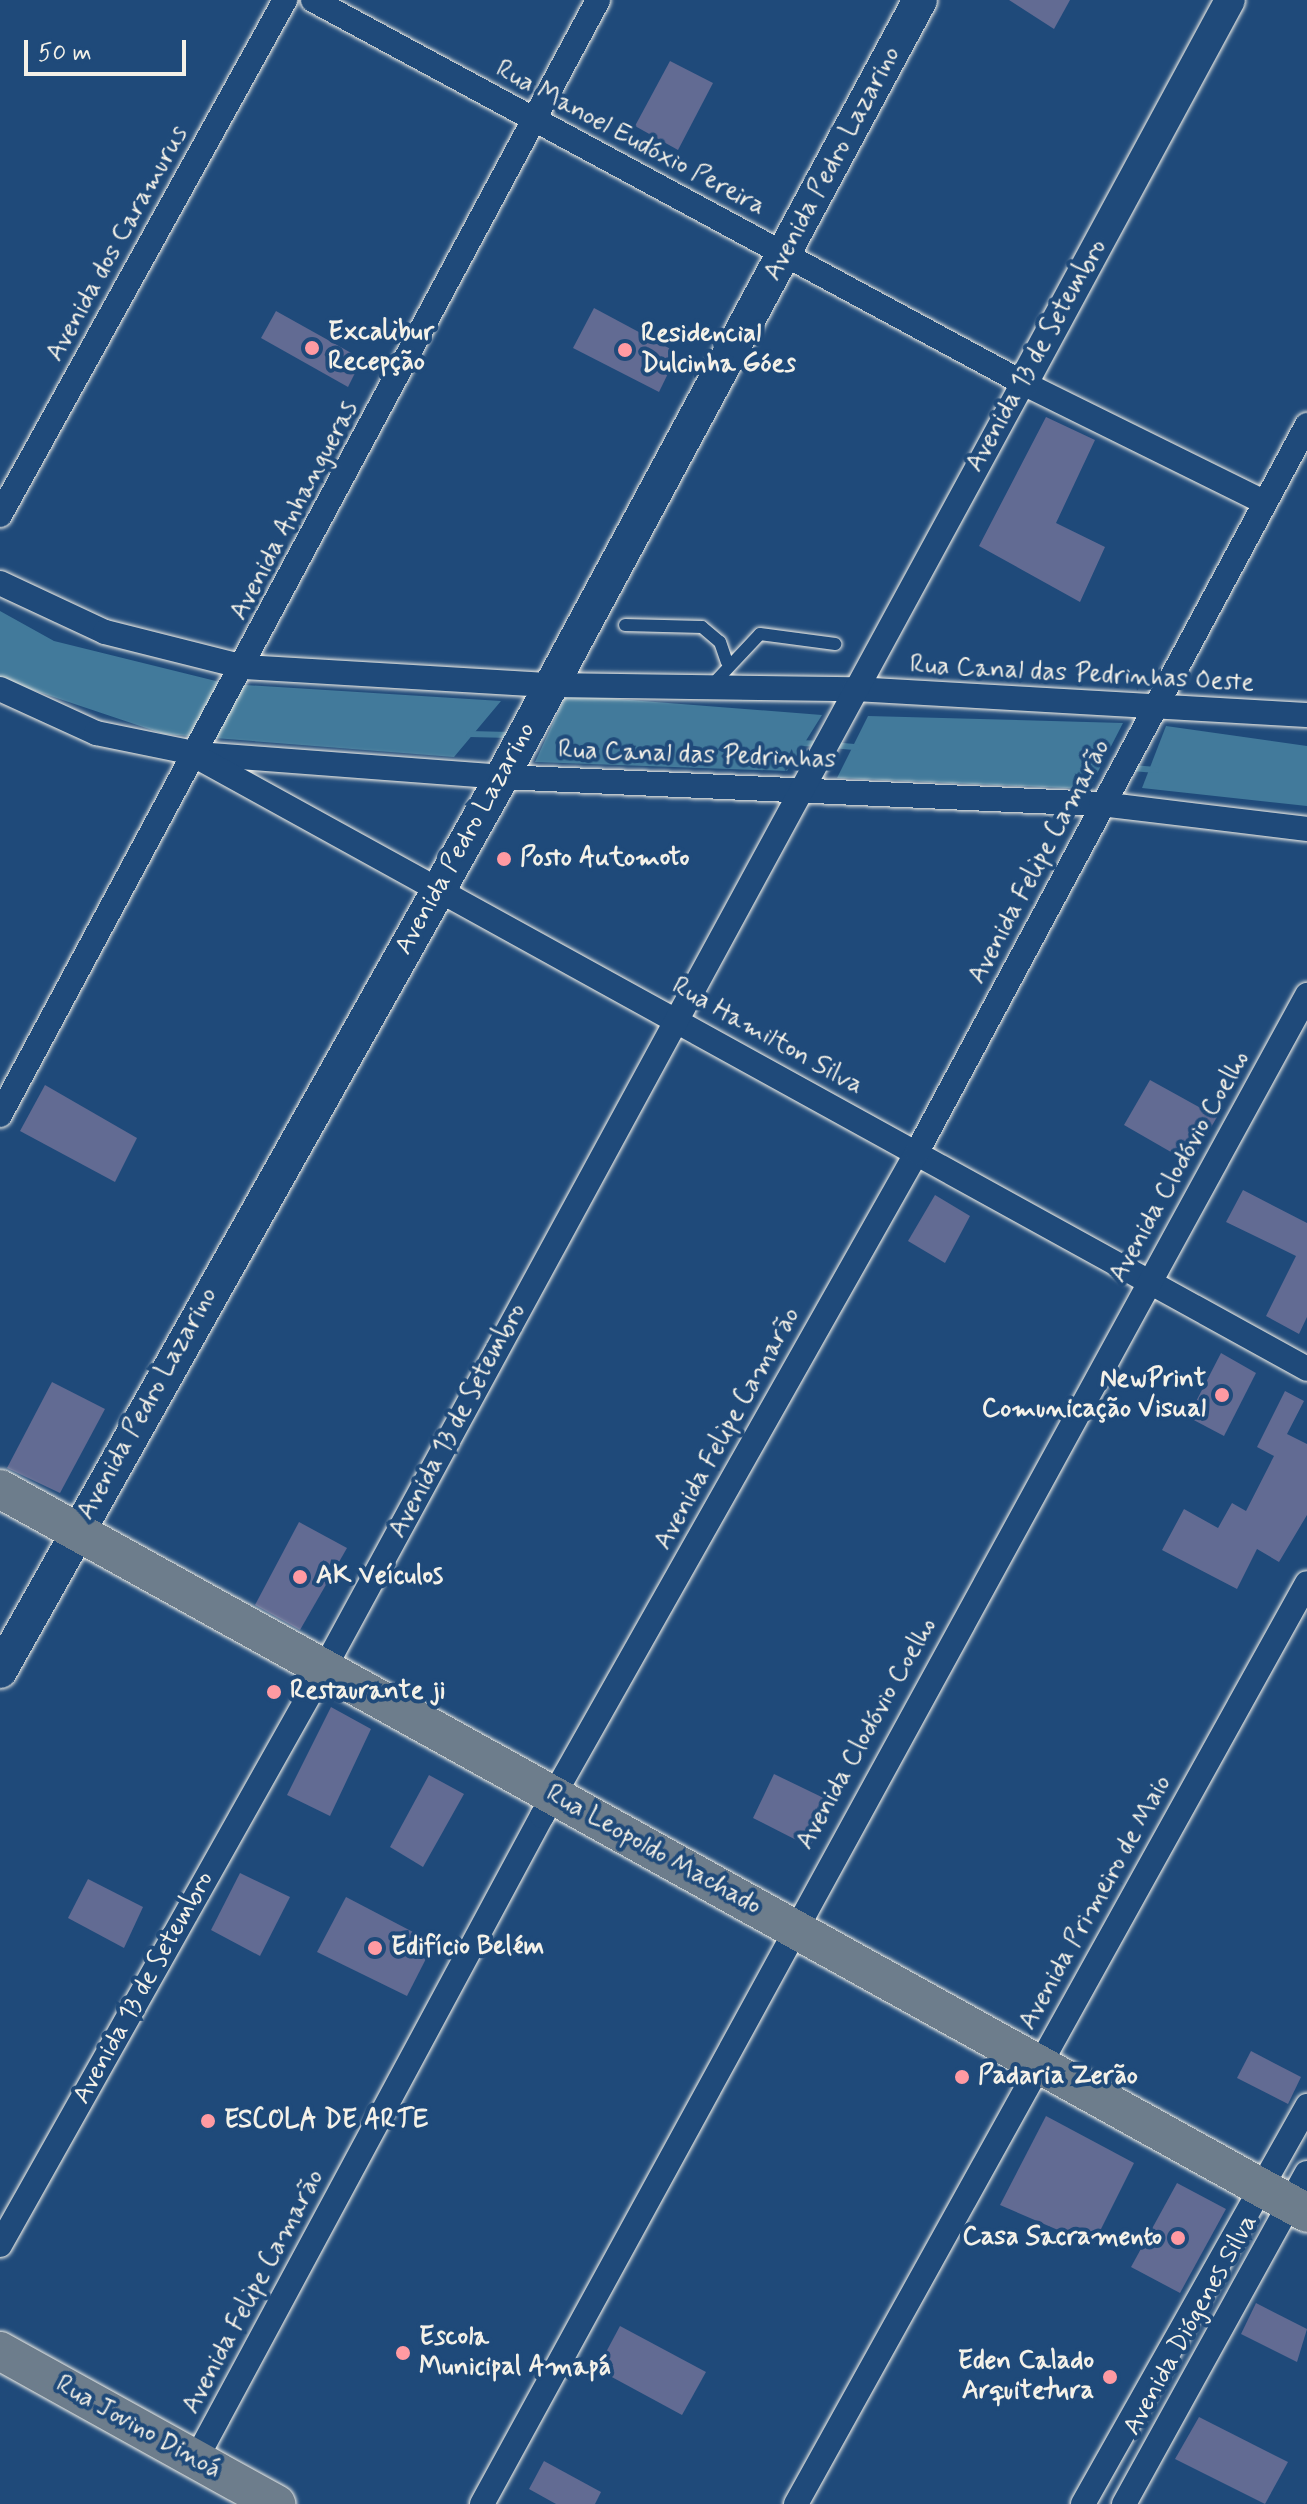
<!DOCTYPE html>
<meta charset="utf-8">
<style>
body{margin:0}
#map{position:relative;width:1307px;height:2504px;overflow:hidden;background:#1f4a7a;font-family:Mynerve,sans-serif}
div>[style]{position:absolute}
[style*='--x']{left:calc(var(--x)*1px);top:calc(var(--y)*1px);width:calc(var(--w)*1px);rotate:calc(var(--a)*1deg)}
.water>*{inset:0;background:#427a9b}
.stream>*{height:6px;margin:-3px;padding:0 3px;transform-origin:3px;border-radius:3px;background:#427a9b}
.building>*{inset:0;background:#626b93}
.roads{filter:drop-shadow(0 0 2px #f4f1e8) drop-shadow(0 0 2px #f4f1e8)}
.service>*{height:12px;margin:-6px;padding:0 6px;transform-origin:6px;border-radius:6px;background:#1f4a7a}
.minor>*{height:24px;margin:-12px;padding:0 12px;transform-origin:12px;border-radius:12px;background:#1f4a7a}
.tertiary>*{height:30px;margin:-15px;padding:0 15px;transform-origin:15px;border-radius:15px;background:#1f4a7a}
.secondary>*{height:34px;margin:-17px;padding:0 17px;transform-origin:17px;border-radius:17px;background:#1f4a7a}
.primary>*{height:38px;margin:-19px;padding:0 19px;transform-origin:19px;border-radius:19px;background:#6d7d8c}
.dots>*{width:22px;height:22px;translate:-50% -50%;box-sizing:border-box;border:4px solid #1f4a7a;border-radius:50%}
span{translate:-50% -50%;white-space:nowrap;text-align:center;line-height:1.15;-webkit-text-stroke:8px #1f4a7a;paint-order:stroke}
.street-label{font-size:26px;color:#f4f1e8}
.poi-label{font-size:26px;color:#f4f1e8;font-weight:700}
.left{translate:0 -50%;text-align:left}
.right{translate:-100% -50%;text-align:right}
.scale{position:absolute;left:24px;top:40px;width:162px;height:36px;box-sizing:border-box;border:4px solid #f4f1e8;border-top:0;padding-left:10px;font-size:24px;line-height:28px;white-space:nowrap;color:#f4f1e8;-webkit-text-stroke:6px #1f4a7a;paint-order:stroke}
</style>
<div id="map">
<div class="water">
<i style="clip-path:polygon(0 611px,54px 641px,228px 684px,501px 701px,454px 757px,164px 734px,0 679px)"></i>
<i style="clip-path:polygon(566px 695px,822px 715px,787px 771px,535px 762px)"></i>
<i style="clip-path:polygon(868px 716px,1123px 723px,1089px 789px,837px 778px)"></i>
<i style="clip-path:polygon(1166px 726px,1307px 746px,1307px 806px,1142px 788px)"></i>
</div>
<div class="stream">
<i style="--x:469;--y:734;--w:44;--a:1.3"></i>
<i style="--x:796;--y:743;--w:25;--a:2"></i>
<i style="--x:832;--y:745;--w:25;--a:5"></i>
<i style="--x:1132;--y:768;--w:24;--a:5"></i>
</div>
<div class="building">
<i style="clip-path:polygon(1009px 0,1070px 0,1054px 29px)"></i>
<i style="clip-path:polygon(670px 61px,713px 83px,678px 150px,635px 126px)"></i>
<i style="clip-path:polygon(594px 308px,678px 353px,659px 392px,573px 348px)"></i>
<i style="clip-path:polygon(276px 311px,362px 359px,348px 387px,261px 338px)"></i>
<i style="clip-path:polygon(1046px 417px,1095px 440px,1056px 523px,1105px 547px,1080px 602px,979px 546px)"></i>
<i style="clip-path:polygon(1150px 1080px,1217px 1117px,1190px 1163px,1124px 1125px)"></i>
<i style="clip-path:polygon(45px 1085px,137px 1138px,115px 1182px,20px 1131px)"></i>
<i style="clip-path:polygon(1243px 1190px,1307px 1223px,1307px 1317px,1299px 1334px,1266px 1316px,1296px 1256px,1226px 1222px)"></i>
<i style="clip-path:polygon(935px 1195px,970px 1216px,945px 1263px,908px 1241px)"></i>
<i style="clip-path:polygon(1221px 1353px,1256px 1373px,1224px 1436px,1188px 1417px)"></i>
<i style="clip-path:polygon(52px 1382px,105px 1409px,60px 1493px,7px 1468px)"></i>
<i style="clip-path:polygon(1285px 1391px,1304px 1401px,1287px 1434px,1307px 1444px,1307px 1515px,1279px 1562px,1257px 1549px,1237px 1589px,1162px 1550px,1184px 1509px,1218px 1528px,1232px 1503px,1246px 1511px,1274px 1456px,1257px 1447px)"></i>
<i style="clip-path:polygon(299px 1522px,347px 1548px,300px 1630px,255px 1605px)"></i>
<i style="clip-path:polygon(331px 1707px,371px 1729px,330px 1816px,287px 1795px)"></i>
<i style="clip-path:polygon(774px 1774px,832px 1802px,810px 1847px,753px 1818px)"></i>
<i style="clip-path:polygon(429px 1775px,464px 1794px,423px 1867px,390px 1847px)"></i>
<i style="clip-path:polygon(240px 1873px,290px 1897px,260px 1956px,211px 1930px)"></i>
<i style="clip-path:polygon(88px 1879px,143px 1907px,124px 1948px,68px 1918px)"></i>
<i style="clip-path:polygon(346px 1897px,434px 1943px,407px 1996px,317px 1952px)"></i>
<i style="clip-path:polygon(1251px 2051px,1301px 2077px,1288px 2104px,1237px 2078px)"></i>
<i style="clip-path:polygon(1046px 2116px,1134px 2163px,1093px 2245px,1000px 2205px)"></i>
<i style="clip-path:polygon(1177px 2183px,1226px 2209px,1180px 2293px,1131px 2267px)"></i>
<i style="clip-path:polygon(1256px 2303px,1307px 2329px,1297px 2362px,1241px 2334px)"></i>
<i style="clip-path:polygon(620px 2326px,706px 2372px,682px 2415px,597px 2369px)"></i>
<i style="clip-path:polygon(1199px 2417px,1288px 2462px,1265px 2504px,1175px 2459px)"></i>
<i style="clip-path:polygon(544px 2461px,601px 2492px,595px 2504px,556px 2504px,529px 2489px)"></i>
</div>
<div class="roads">
<div class="service">
<i style="--x:625;--y:625;--w:77;--a:1.5"></i>
<i style="--x:702;--y:627;--w:23;--a:40"></i>
<i style="--x:720;--y:642;--w:21;--a:71"></i>
<i style="--x:714;--y:683;--w:67;--a:-46.8"></i>
<i style="--x:760;--y:634;--w:76;--a:7.6"></i>
</div>
<div class="minor">
<i style="--x:313;--y:0;--w:807;--a:28.34"></i>
<i style="--x:1023;--y:383;--w:269;--a:26.3"></i>
<i style="--x:0;--y:515;--w:589;--a:-61.04"></i>
<i style="--x:0;--y:583;--w:116;--a:25"></i>
<i style="--x:105;--y:632;--w:143;--a:14.1"></i>
<i style="--x:244;--y:667;--w:308;--a:3.4"></i>
<i style="--x:551;--y:685;--w:303;--a:0.8"></i>
<i style="--x:854;--y:689;--w:454;--a:3.3"></i>
<i style="--x:0;--y:689;--w:106;--a:24.6"></i>
<i style="--x:96;--y:733;--w:105;--a:11.5"></i>
<i style="--x:199;--y:754;--w:304;--a:4.3"></i>
<i style="--x:502;--y:777;--w:600;--a:2.58"></i>
<i style="--x:1101;--y:804;--w:208;--a:6.9"></i>
<i style="--x:199;--y:758;--w:1265;--a:28.87"></i>
<i style="--x:0;--y:1115;--w:1265;--a:-61.79"></i>
<i style="--x:0;--y:2245;--w:663;--a:-60.65"></i>
<i style="--x:325;--y:1667;--w:1461;--a:-61.47"></i>
<i style="--x:196;--y:2459;--w:730;--a:-61.72"></i>
<i style="--x:542;--y:1816;--w:763;--a:-60.54"></i>
<i style="--x:917;--y:1152;--w:825;--a:-61.79"></i>
<i style="--x:482;--y:2504;--w:1720;--a:-61.33"></i>
<i style="--x:796;--y:2504;--w:1053;--a:-60.98"></i>
<i style="--x:1083;--y:2504;--w:457;--a:-60.6"></i>
<i style="--x:1124;--y:2504;--w:378;--a:-61.1"></i>
</div>
<div class="tertiary">
<i style="--x:1023;--y:383;--w:435;--a:-61.6"></i>
</div>
<div class="secondary">
<i style="--x:0;--y:1671;--w:1025;--a:-60.68"></i>
<i style="--x:502;--y:777;--w:882;--a:-61.72"></i>
</div>
<div class="primary">
<i style="--x:0;--y:1489;--w:1494;--a:28.98"></i>
<i style="--x:0;--y:2351;--w:316;--a:29"></i>
</div>
</div>
<div class="dots">
<i style="left:312px;top:348px;background:#ff9aa2"></i>
<i style="left:625px;top:350px;background:#ff9aa2"></i>
<i style="left:504px;top:859px;background:#ff9aa2"></i>
<i style="left:1222px;top:1395px;background:#ff9aa2"></i>
<i style="left:300px;top:1577px;background:#ff9aa2"></i>
<i style="left:274px;top:1692px;background:#ff9aa2"></i>
<i style="left:375px;top:1948px;background:#ff9aa2"></i>
<i style="left:962px;top:2077px;background:#ff9aa2"></i>
<i style="left:208px;top:2121px;background:#ff9aa2"></i>
<i style="left:1178px;top:2238px;background:#ff9aa2"></i>
<i style="left:403px;top:2353px;background:#ff9aa2"></i>
<i style="left:1110px;top:2377px;background:#ff9aa2"></i>
</div>
<div class="street-label">
<span style="left:630px;top:139px;rotate:28deg">Rua Manoel Eudóxio Pereira</span>
<span style="left:833px;top:164px;rotate:-62deg">Avenida Pedro Lazarino</span>
<span style="left:118px;top:244px;rotate:-61deg">Avenida dos Caramurus</span>
<span style="left:1037px;top:356px;rotate:-61deg">Avenida 13 de Setembro</span>
<span style="left:295px;top:511px;rotate:-62deg">Avenida Anhangueras</span>
<span style="left:1082px;top:675px;rotate:3deg">Rua Canal das Pedrinhas Oeste</span>
<span style="left:697px;top:756px;rotate:2deg">Rua Canal das Pedrinhas</span>
<span style="left:466px;top:839px;rotate:-61deg">Avenida Pedro Lazarino</span>
<span style="left:1040px;top:862px;rotate:-62deg">Avenida Felipe Camarão</span>
<span style="left:767px;top:1037px;rotate:29deg">Rua Hamilton Silva</span>
<span style="left:1180px;top:1167px;rotate:-61deg">Avenida Clodóvio Coelho</span>
<span style="left:148px;top:1404px;rotate:-61deg">Avenida Pedro Lazarino</span>
<span style="left:458px;top:1421px;rotate:-62deg">Avenida 13 de Setembro</span>
<span style="left:728px;top:1429px;rotate:-61deg">Avenida Felipe Camarão</span>
<span style="left:867px;top:1734px;rotate:-61deg">Avenida Clodóvio Coelho</span>
<span style="left:653px;top:1851px;rotate:29deg">Rua Leopoldo Machado</span>
<span style="left:1096px;top:1903px;rotate:-61deg">Avenida Primeiro de Maio</span>
<span style="left:144px;top:1988px;rotate:-61deg">Avenida 13 de Setembro</span>
<span style="left:254px;top:2292px;rotate:-62deg">Avenida Felipe Camarão</span>
<span style="left:1191px;top:2325px;rotate:-61deg">Avenida Diógenes Silva</span>
<span style="left:138px;top:2428px;rotate:29deg">Rua Jovino Dinoá</span>
</div>
<div class="poi-label">
<span class="left" style="left:328px;top:348px">Excalibur<br>Recepção</span>
<span class="left" style="left:641px;top:350px">Residencial<br>Dulcinha Góes</span>
<span class="left" style="left:520px;top:859px">Posto Automoto</span>
<span class="right" style="left:1206px;top:1395px">NewPrint<br>Comunicação Visual</span>
<span class="left" style="left:316px;top:1577px">AK Veículos</span>
<span class="left" style="left:290px;top:1692px">Restaurante ji</span>
<span class="left" style="left:391px;top:1948px">Edifício Belém</span>
<span class="left" style="left:978px;top:2077px">Padaria Zerão</span>
<span class="left" style="left:224px;top:2121px">ESCOLA DE ARTE</span>
<span class="right" style="left:1162px;top:2238px">Casa Sacramento</span>
<span class="left" style="left:419px;top:2353px">Escola<br>Municipal Amapá</span>
<span class="right" style="left:1094px;top:2377px">Eden Calado<br>Arquitetura</span>
</div>
<div class="scale">50 m</div>
</div>
